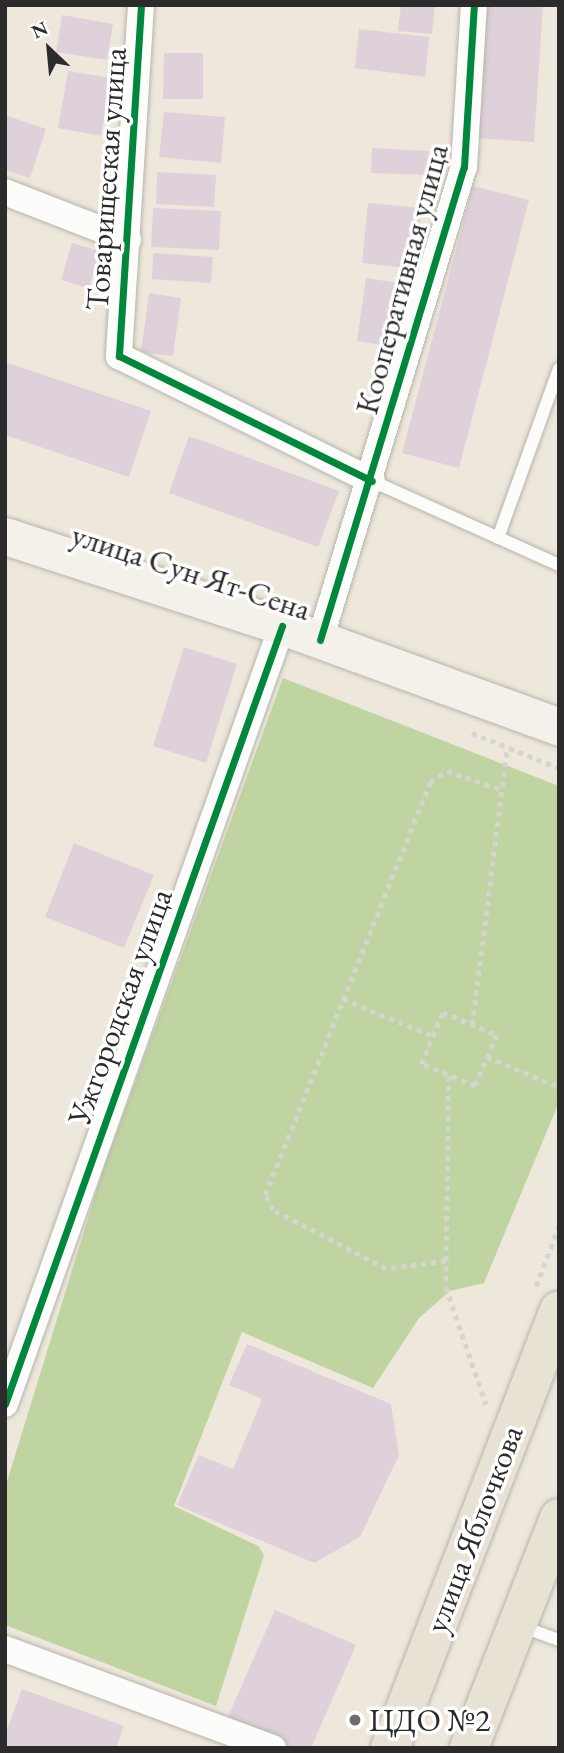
<!DOCTYPE html>
<meta charset="utf-8">
<style>
body{margin:0}
#map{position:relative;width:564px;height:1753px;overflow:hidden;background:#eee8dc;font-family:"EB Garamond",serif}
div>[style]{position:absolute}
[style*='--x']{left:calc(var(--x)*1px);top:calc(var(--y)*1px);width:calc(var(--w)*1px);rotate:calc(var(--a)*1deg)}
.green>*{inset:0;background:#bfd4a1}
.building>*{inset:0;background:#ded1d9}
.path>*{height:4.5px;margin-top:-2.25px;transform-origin:0;background:repeating-linear-gradient(90deg,#d5d4d0 0 5px,transparent 0 10px)}
.roads{filter:drop-shadow(0 0 2px #b8b4ac) drop-shadow(0 0 2px #b8b4ac)}
.lane>*{height:12px;margin:-6px;padding:0 6px;transform-origin:6px;border-radius:6px;background:#fcfcfa}
.street>*{height:26px;margin:-13px;padding:0 13px;transform-origin:13px;border-radius:13px;background:#fcfcfa}
.secondary>*{height:37px;margin:-18.5px;padding:0 18.5px;transform-origin:18.5px;border-radius:18.5px;background:#f4f1eb}
.primary>*{height:38px;margin:-19px;padding:0 19px;transform-origin:19px;border-radius:19px;background:#e8e2d5}
.cycleway>*{height:7px;margin:-3.5px;padding:0 3.5px;transform-origin:3.5px;border-radius:3.5px;background:#00873e}
.dots>*{width:19px;height:19px;translate:-50% -50%;box-sizing:border-box;border:4px solid #fff;border-radius:50%}
span{translate:-50% -50%;white-space:nowrap;text-align:center;line-height:1.15;-webkit-text-stroke:7px #fff;paint-order:stroke}
.street-label{font-size:32px;color:#2b2b2b}
.poi-label{font-size:32px;color:#2b2b2b}
.left{translate:0 -50%;text-align:left}
.frame{position:absolute;inset:0;border:7px solid #2b2b2b;pointer-events:none}
.north{position:absolute;left:14px;top:14px;width:70px;height:70px;-webkit-text-stroke:5px #fff;paint-order:stroke;rotate:334deg;font-size:19px;font-weight:700;line-height:28px;text-align:center;color:#2b2b2b}
.north::after{content:'';display:block;margin:auto;width:24px;height:32px;background:#2b2b2b;clip-path:polygon(50% 0,100% 100%,50% 72%,0 100%)}
</style>
<div id="map">
<div class="green">
<i style="clip-path:polygon(283px 678px,559px 786px,559px 1102px,484px 1283px,450px 1291px,419px 1318px,373px 1388px,242px 1332px,174px 1506px,258px 1546px,264px 1555px,216px 1706px,5px 1625px,5px 1488px,102px 1173px)"></i>
</div>
<div class="building">
<i style="clip-path:polygon(401px 5px,435px 5px,432px 34px,398px 31px)"></i>
<i style="clip-path:polygon(484px 5px,543px 5px,534px 142px,476px 138px)"></i>
<i style="clip-path:polygon(62px 15px,113px 24px,107px 60px,56px 52px)"></i>
<i style="clip-path:polygon(359px 29px,429px 37px,425px 77px,355px 68px)"></i>
<i style="clip-path:polygon(164px 53px,203px 53px,203px 99px,163px 99px)"></i>
<i style="clip-path:polygon(68px 71px,111px 78px,101px 136px,58px 128px)"></i>
<i style="clip-path:polygon(164px 112px,225px 117px,221px 163px,159px 157px)"></i>
<i style="clip-path:polygon(5px 115px,46px 129px,30px 178px,5px 170px)"></i>
<i style="clip-path:polygon(372px 148px,429px 151px,428px 175px,371px 173px)"></i>
<i style="clip-path:polygon(157px 172px,216px 175px,214px 207px,156px 204px)"></i>
<i style="clip-path:polygon(473px 186px,529px 200px,459px 468px,402px 453px)"></i>
<i style="clip-path:polygon(368px 203px,422px 208px,416px 269px,362px 263px)"></i>
<i style="clip-path:polygon(153px 208px,221px 211px,219px 250px,151px 247px)"></i>
<i style="clip-path:polygon(72px 243px,100px 251px,89px 288px,61px 280px)"></i>
<i style="clip-path:polygon(153px 253px,213px 257px,211px 283px,152px 279px)"></i>
<i style="clip-path:polygon(366px 278px,405px 284px,396px 347px,357px 341px)"></i>
<i style="clip-path:polygon(149px 293px,181px 298px,173px 356px,141px 352px)"></i>
<i style="clip-path:polygon(5px 362px,151px 411px,129px 477px,5px 435px)"></i>
<i style="clip-path:polygon(189px 436px,339px 491px,318px 547px,169px 493px)"></i>
<i style="clip-path:polygon(184px 647px,237px 664px,206px 763px,153px 746px)"></i>
<i style="clip-path:polygon(74px 843px,154px 875px,124px 948px,45px 917px)"></i>
<i style="clip-path:polygon(247px 1344px,391px 1404px,399px 1455px,360px 1537px,314px 1563px,177px 1505px,199px 1455px,233px 1469px,262px 1399px,229px 1385px)"></i>
<i style="clip-path:polygon(275px 1610px,356px 1645px,311px 1748px,294px 1748px,227px 1719px)"></i>
<i style="clip-path:polygon(22px 1689px,124px 1726px,116px 1748px,5px 1748px,5px 1735px)"></i>
</div>
<div class="path">
<i style="--x:472;--y:733;--w:94;--a:21.9"></i>
<i style="--x:343;--y:999;--w:97;--a:22.3"></i>
<i style="--x:443;--y:1012;--w:59;--a:23.1"></i>
<i style="--x:497;--y:1035;--w:56;--a:113.3"></i>
<i style="--x:475;--y:1086;--w:58;--a:-157.8"></i>
<i style="--x:421;--y:1064;--w:56;--a:-67.1"></i>
<i style="--x:472;--y:1025;--w:280;--a:-82.8"></i>
<i style="--x:487;--y:1057;--w:78;--a:22.6"></i>
<i style="--x:449;--y:1076;--w:211;--a:90.8"></i>
<i style="--x:446;--y:1287;--w:124;--a:71.1"></i>
<i style="--x:446;--y:1261;--w:61;--a:172.4"></i>
<i style="--x:386;--y:1269;--w:127;--a:-152.4"></i>
<i style="--x:273;--y:1210;--w:17;--a:-118"></i>
<i style="--x:265;--y:1195;--w:445;--a:-68.2"></i>
<i style="--x:430;--y:782;--w:20;--a:-33"></i>
<i style="--x:447;--y:771;--w:58;--a:19.1"></i>
<i style="--x:536;--y:1286;--w:65;--a:-69.3"></i>
</div>
<div class="roads">
<div class="lane">
<i style="--x:372;--y:481;--w:205;--a:24.2"></i>
<i style="--x:498;--y:538;--w:180;--a:-70.2"></i>
<i style="--x:520;--y:1626;--w:41;--a:19.7"></i>
</div>
<div class="street">
<i style="--x:141;--y:5;--w:352;--a:93.6"></i>
<i style="--x:119;--y:356;--w:282;--a:26.3"></i>
<i style="--x:5;--y:192;--w:132;--a:21.3"></i>
<i style="--x:320;--y:640;--w:494;--a:-73.1"></i>
<i style="--x:464;--y:167;--w:162;--a:-86.5"></i>
<i style="--x:5;--y:1404;--w:826;--a:-70.4"></i>
<i style="--x:5;--y:1649;--w:286;--a:20.3"></i>
</div>
<div class="secondary">
<i style="--x:5;--y:536;--w:291;--a:18"></i>
<i style="--x:282;--y:626;--w:295;--a:20"></i>
</div>
<div class="primary">
<i style="--x:390;--y:1748;--w:469;--a:-68.9"></i>
<i style="--x:469;--y:1748;--w:247;--a:-68.6"></i>
</div>
</div>
<div class="cycleway">
<i style="--x:141;--y:5;--w:352;--a:93.6"></i>
<i style="--x:119;--y:356;--w:282;--a:26.3"></i>
<i style="--x:320;--y:640;--w:494;--a:-73.1"></i>
<i style="--x:464;--y:167;--w:162;--a:-86.5"></i>
<i style="--x:5;--y:1404;--w:826;--a:-70.4"></i>
</div>
<div class="dots">
<i style="left:355px;top:1720px;background:#6f6d69"></i>
</div>
<div class="street-label">
<span style="left:106px;top:179px;rotate:-86deg">Товарищеская улица</span>
<span style="left:402px;top:279px;rotate:-75deg">Кооперативная улица</span>
<span style="left:191px;top:572px;rotate:18deg">улица Сун Ят-Сена</span>
<span style="left:120px;top:1007px;rotate:-70deg">Ужгородская улица</span>
<span style="left:474px;top:1529px;rotate:-69deg">улица Яблочкова</span>
</div>
<div class="poi-label">
<span class="left" style="left:369px;top:1720px">ЦДО №2</span>
</div>
<div class="frame"></div>
<div class="north">N</div>
</div>
